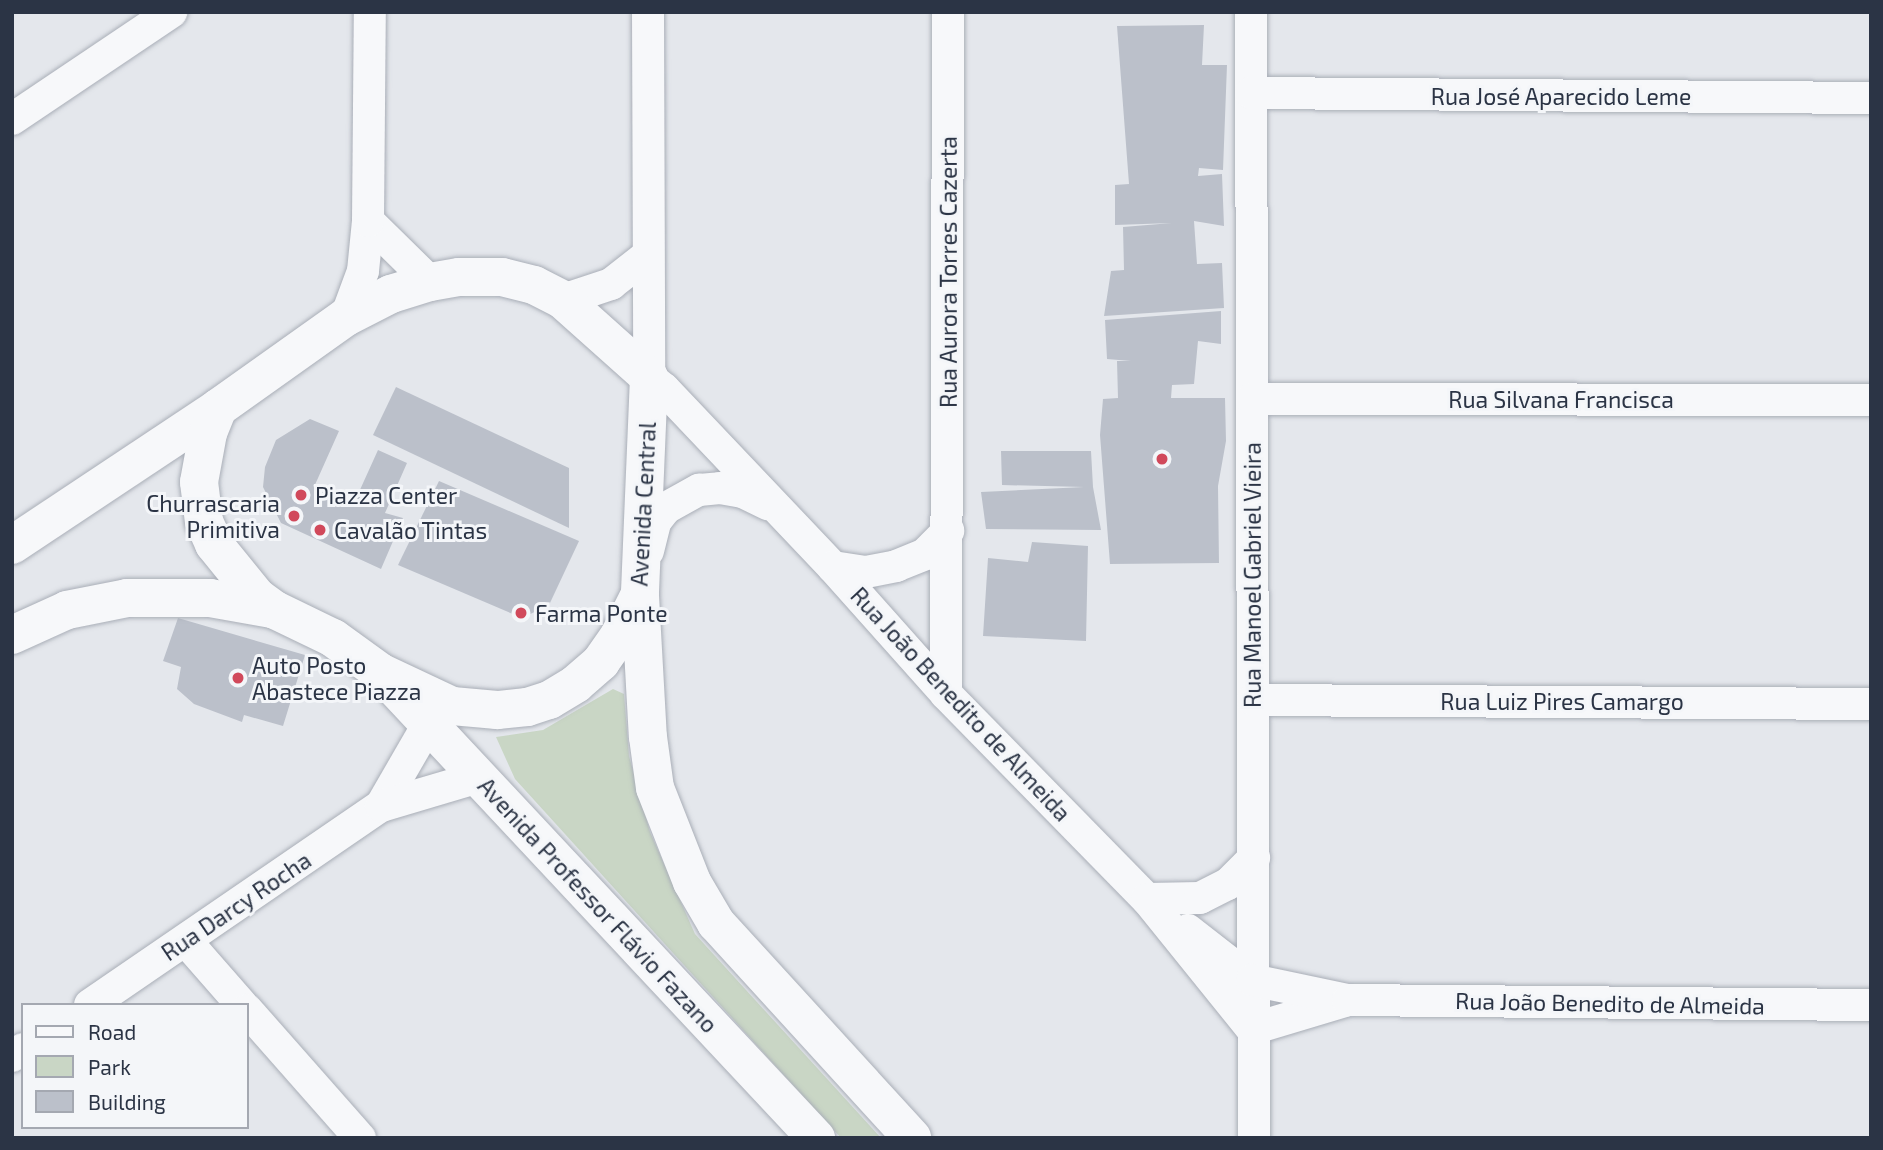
<!DOCTYPE html>
<meta charset="utf-8">
<style>
body{margin:0}
#map{position:relative;width:1883px;height:1150px;overflow:hidden;background:#e4e7ec;font-family:"Exo 2","Noto Sans KR",sans-serif}
div>[style]{position:absolute}
[style*='--x']{left:calc(var(--x)*1px);top:calc(var(--y)*1px);width:calc(var(--w)*1px);rotate:calc(var(--a)*1deg)}
.green>*{inset:0;background:#c9d6c5}
.building>*{inset:0;background:#bbc0ca}
.roads{filter:drop-shadow(0 0 2px #a9aeb7) drop-shadow(0 0 2px #a9aeb7)}
.minor>*{height:32px;margin:-16px;padding:0 16px;transform-origin:16px;border-radius:16px;background:#f7f8fa}
.tertiary>*{height:38px;margin:-19px;padding:0 19px;transform-origin:19px;border-radius:19px;background:#f7f8fa}
.dots>*{width:19px;height:19px;translate:-50% -50%;box-sizing:border-box;border:4px solid #f4f6f9;border-radius:50%}
span{translate:-50% -50%;white-space:nowrap;text-align:center;line-height:1.15;-webkit-text-stroke:6px #f4f6f9;paint-order:stroke}
.street-label{font-size:23px;color:#2b3445}
.poi-label{font-size:23px;color:#2b3445}
.left{translate:0 -50%;text-align:left}
.right{translate:-100% -50%;text-align:right}
.frame{position:absolute;inset:0;border:14px solid #2b3445;pointer-events:none}
.legend{position:absolute;left:21px;top:1003px;width:228px;height:126px;box-sizing:border-box;background:#f4f6f9;border:2px solid #a4a8b1;margin:0;padding:9px 12px;list-style:none;font-size:21px;color:#2b3445}
.legend li{display:flex;align-items:center;gap:14px;height:35px}
.legend b{width:35px;border:2px solid #a4a8b1}
</style>
<div id="map">
<div class="green">
<i style="clip-path:polygon(613px 689px,624px 694px,629px 756px,650px 832px,695px 934px,881px 1138px,841px 1138px,515px 779px,496px 737px,543px 730px)"></i>
</div>
<div class="building">
<i style="clip-path:polygon(1204px 25px,1202px 65px,1227px 65px,1223px 170px,1199px 168px,1198px 176px,1222px 174px,1224px 226px,1194px 221px,1197px 264px,1222px 263px,1224px 308px,1104px 316px,1111px 271px,1124px 270px,1123px 227px,1172px 223px,1115px 225px,1115px 185px,1129px 184px,1117px 26px)"></i>
<i style="clip-path:polygon(1221px 311px,1221px 344px,1198px 341px,1194px 384px,1172px 385px,1171px 398px,1225px 398px,1226px 441px,1218px 486px,1219px 563px,1110px 564px,1100px 435px,1103px 399px,1118px 398px,1117px 361px,1131px 361px,1107px 359px,1105px 320px)"></i>
<i style="clip-path:polygon(396px 387px,569px 468px,569px 528px,373px 435px)"></i>
<i style="clip-path:polygon(310px 419px,339px 431px,314px 487px,354px 503px,378px 450px,407px 463px,385px 513px,403px 518px,381px 569px,281px 523px,263px 487px,265px 467px,276px 440px)"></i>
<i style="clip-path:polygon(1001px 451px,1091px 451px,1093px 487px,1101px 530px,986px 529px,981px 492px,1084px 487px,1002px 485px)"></i>
<i style="clip-path:polygon(439px 481px,579px 541px,549px 605px,522px 618px,398px 565px)"></i>
<i style="clip-path:polygon(1032px 542px,1088px 546px,1086px 641px,983px 636px,988px 558px,1028px 562px)"></i>
<i style="clip-path:polygon(178px 618px,305px 655px,283px 726px,244px 715px,242px 722px,194px 704px,177px 689px,181px 667px,163px 661px)"></i>
</div>
<div class="roads">
<div class="minor">
<i style="--x:648;--y:12;--w:365;--a:89.8"></i>
<i style="--x:649;--y:377;--w:19;--a:39"></i>
<i style="--x:664;--y:389;--w:245;--a:46.5"></i>
<i style="--x:833;--y:567;--w:170;--a:48.3"></i>
<i style="--x:946;--y:694;--w:287;--a:45.6"></i>
<i style="--x:1147;--y:899;--w:167;--a:51.1"></i>
<i style="--x:1252;--y:1029;--w:100;--a:-16.8"></i>
<i style="--x:1251;--y:12;--w:1126;--a:89.85"></i>
<i style="--x:1251;--y:93;--w:620;--a:0.46"></i>
<i style="--x:12;--y:119;--w:192;--a:-33.9"></i>
<i style="--x:368;--y:221;--w:87;--a:44.5"></i>
<i style="--x:563;--y:300;--w:51;--a:-18.4"></i>
<i style="--x:611;--y:284;--w:47;--a:-38.1"></i>
<i style="--x:346;--y:317;--w:49;--a:-69.7"></i>
<i style="--x:363;--y:271;--w:50;--a:-84.3"></i>
<i style="--x:368;--y:221;--w:209;--a:-89.5"></i>
<i style="--x:1252;--y:399;--w:619;--a:0.09"></i>
<i style="--x:648;--y:551;--w:30;--a:-76"></i>
<i style="--x:655;--y:522;--w:18;--a:-52"></i>
<i style="--x:666;--y:508;--w:38;--a:-29"></i>
<i style="--x:699;--y:490;--w:21;--a:-5"></i>
<i style="--x:720;--y:488;--w:23;--a:10"></i>
<i style="--x:743;--y:492;--w:28;--a:26"></i>
<i style="--x:833;--y:567;--w:33;--a:9"></i>
<i style="--x:866;--y:572;--w:31;--a:-11"></i>
<i style="--x:896;--y:566;--w:31;--a:-22"></i>
<i style="--x:925;--y:554;--w:33;--a:-45"></i>
<i style="--x:946;--y:694;--w:682;--a:-89.83"></i>
<i style="--x:1253;--y:700;--w:618;--a:0.37"></i>
<i style="--x:381;--y:806;--w:96;--a:-60"></i>
<i style="--x:1147;--y:899;--w:53;--a:-1.1"></i>
<i style="--x:1200;--y:898;--w:31;--a:-27"></i>
<i style="--x:1228;--y:884;--w:37;--a:-45"></i>
<i style="--x:1188;--y:930;--w:81;--a:38"></i>
<i style="--x:1252;--y:980;--w:98;--a:11.8"></i>
<i style="--x:1348;--y:1000;--w:523;--a:0.55"></i>
<i style="--x:186;--y:941;--w:85;--a:48.8"></i>
<i style="--x:90;--y:1005;--w:353;--a:-34.4"></i>
<i style="--x:381;--y:806;--w:102;--a:-16.5"></i>
<i style="--x:247;--y:1010;--w:171;--a:48.6"></i>
<i style="--x:12;--y:1056;--w:13;--a:-32"></i>
</div>
<div class="tertiary">
<i style="--x:12;--y:545;--w:247;--a:-33.6"></i>
<i style="--x:218;--y:408;--w:157;--a:-35.4"></i>
<i style="--x:346;--y:317;--w:51;--a:-27.1"></i>
<i style="--x:391;--y:294;--w:41;--a:-17.1"></i>
<i style="--x:430;--y:282;--w:29;--a:-10"></i>
<i style="--x:459;--y:277;--w:43;--a:0"></i>
<i style="--x:502;--y:277;--w:33;--a:14"></i>
<i style="--x:534;--y:285;--w:33;--a:27"></i>
<i style="--x:563;--y:300;--w:115;--a:41.8"></i>
<i style="--x:649;--y:377;--w:217;--a:92.4"></i>
<i style="--x:640;--y:594;--w:47;--a:116.6"></i>
<i style="--x:619;--y:636;--w:32;--a:125"></i>
<i style="--x:601;--y:662;--w:33;--a:139"></i>
<i style="--x:576;--y:684;--w:31;--a:149"></i>
<i style="--x:549;--y:700;--w:23;--a:162"></i>
<i style="--x:527;--y:707;--w:30;--a:174"></i>
<i style="--x:497;--y:710;--w:45;--a:-174.9"></i>
<i style="--x:452;--y:706;--w:80;--a:-154.7"></i>
<i style="--x:380;--y:672;--w:58;--a:-144.1"></i>
<i style="--x:333;--y:638;--w:64;--a:-154.2"></i>
<i style="--x:275;--y:610;--w:22;--a:-144"></i>
<i style="--x:257;--y:597;--w:68;--a:-129.1"></i>
<i style="--x:214;--y:544;--w:24;--a:-114"></i>
<i style="--x:204;--y:522;--w:40;--a:-97.1"></i>
<i style="--x:199;--y:482;--w:50;--a:-79.6"></i>
<i style="--x:208;--y:433;--w:27;--a:-68"></i>
<i style="--x:640;--y:596;--w:141;--a:86.8"></i>
<i style="--x:648;--y:737;--w:51;--a:82.2"></i>
<i style="--x:655;--y:788;--w:101;--a:68.5"></i>
<i style="--x:692;--y:882;--w:48;--a:59.7"></i>
<i style="--x:716;--y:923;--w:291;--a:47.6"></i>
<i style="--x:12;--y:635;--w:60;--a:-24.4"></i>
<i style="--x:67;--y:610;--w:61;--a:-11.3"></i>
<i style="--x:127;--y:598;--w:83;--a:0"></i>
<i style="--x:210;--y:598;--w:63;--a:10.1"></i>
<i style="--x:396;--y:689;--w:615;--a:46.91"></i>
</div>
</div>
<div class="dots">
<i style="left:1162px;top:459px;background:#d1495b"></i>
<i style="left:301px;top:495px;background:#d1495b"></i>
<i style="left:294px;top:516px;background:#d1495b"></i>
<i style="left:320px;top:530px;background:#d1495b"></i>
<i style="left:521px;top:613px;background:#d1495b"></i>
<i style="left:238px;top:678px;background:#d1495b"></i>
</div>
<div class="street-label">
<span style="left:1561px;top:96px">Rua José Aparecido Leme</span>
<span style="left:948px;top:272px;rotate:-90deg">Rua Aurora Torres Cazerta</span>
<span style="left:1561px;top:399px">Rua Silvana Francisca</span>
<span style="left:643px;top:504px;rotate:-87deg">Avenida Central</span>
<span style="left:1252px;top:575px;rotate:-90deg">Rua Manoel Gabriel Vieira</span>
<span style="left:1562px;top:701px">Rua Luiz Pires Camargo</span>
<span style="left:961px;top:704px;rotate:47deg">Rua João Benedito de Almeida</span>
<span style="left:598px;top:905px;rotate:47deg">Avenida Professor Flávio Fazano</span>
<span style="left:236px;top:906px;rotate:-34deg">Rua Darcy Rocha</span>
<span style="left:1610px;top:1003px;rotate:1deg">Rua João Benedito de Almeida</span>
</div>
<div class="poi-label">
<span class="left" style="left:1176px;top:459px">ㅤ</span>
<span class="left" style="left:315px;top:495px">Piazza Center</span>
<span class="right" style="left:280px;top:516px">Churrascaria<br>Primitiva</span>
<span class="left" style="left:334px;top:530px">Cavalão Tintas</span>
<span class="left" style="left:535px;top:613px">Farma Ponte</span>
<span class="left" style="left:252px;top:678px">Auto Posto<br>Abastece Piazza</span>
</div>
<div class="frame"></div>
<ul class="legend">
<li><b style="height:9px;background:#f7f8fa"></b>Road</li>
<li><b style="height:19px;background:#c9d6c5"></b>Park</li>
<li><b style="height:19px;background:#bbc0ca"></b>Building</li>
</ul>
</div>
